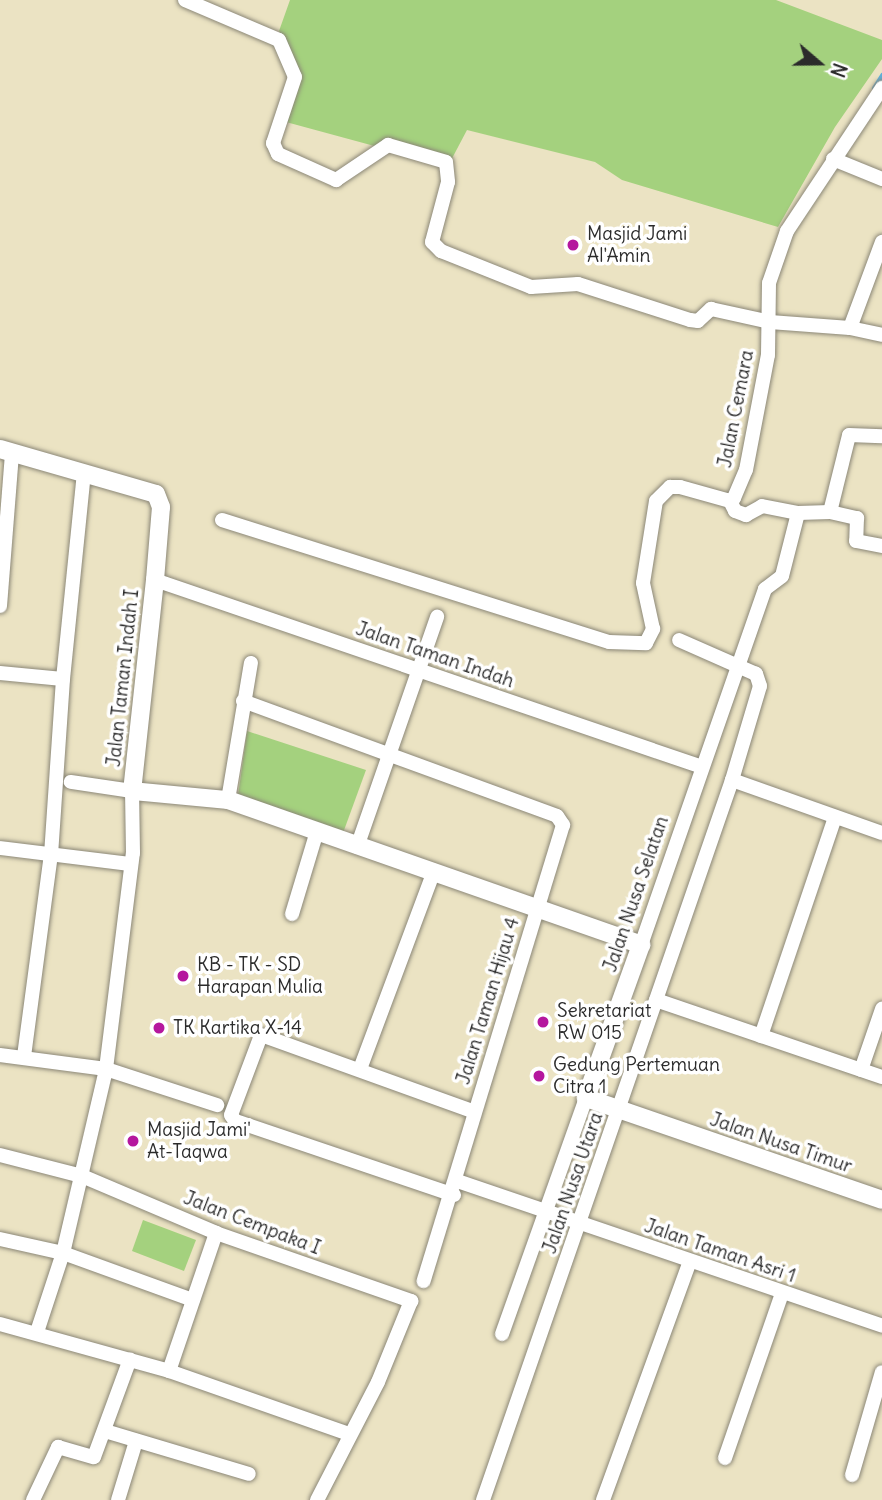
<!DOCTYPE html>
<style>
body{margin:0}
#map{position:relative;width:882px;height:1500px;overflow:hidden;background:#ebe3c3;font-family:Delius,sans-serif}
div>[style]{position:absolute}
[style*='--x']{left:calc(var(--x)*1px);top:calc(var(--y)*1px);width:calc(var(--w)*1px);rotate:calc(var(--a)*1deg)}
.green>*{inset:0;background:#a4d17e}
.stream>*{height:4.5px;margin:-2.25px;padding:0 2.25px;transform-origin:2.25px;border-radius:2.25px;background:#60afda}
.roads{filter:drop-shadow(0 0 2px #8b8777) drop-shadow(0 0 2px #8b8777)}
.minor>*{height:14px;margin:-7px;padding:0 7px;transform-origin:7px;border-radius:7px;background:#fff}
.tertiary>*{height:18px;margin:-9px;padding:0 9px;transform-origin:9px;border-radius:9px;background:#fff}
.dots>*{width:19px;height:19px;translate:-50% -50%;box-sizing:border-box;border:4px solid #fff;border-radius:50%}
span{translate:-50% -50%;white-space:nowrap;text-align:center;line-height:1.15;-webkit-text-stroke:7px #fff;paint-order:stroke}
.poi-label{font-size:19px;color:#2b2b2b}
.left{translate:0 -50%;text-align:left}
.street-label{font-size:19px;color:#2b2b2b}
.north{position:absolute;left:784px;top:28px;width:70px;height:70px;-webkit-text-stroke:5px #fff;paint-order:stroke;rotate:110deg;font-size:19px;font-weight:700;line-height:28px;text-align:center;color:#2b2b2b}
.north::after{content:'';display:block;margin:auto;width:24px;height:32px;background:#2b2b2b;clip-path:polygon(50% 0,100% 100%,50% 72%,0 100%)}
</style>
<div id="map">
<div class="green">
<i style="clip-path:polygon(290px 0,776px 0,882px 40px,882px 59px,835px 127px,778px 227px,622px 180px,595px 162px,467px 130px,448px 166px,286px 122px,300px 74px,279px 31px)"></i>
<i style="clip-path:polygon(247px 731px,366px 770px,343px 833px,238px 796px)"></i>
<i style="clip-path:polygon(143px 1220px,196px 1240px,184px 1271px,132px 1251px)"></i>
</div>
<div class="stream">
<i style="--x:874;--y:88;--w:15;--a:-58"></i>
</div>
<div class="roads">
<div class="minor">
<i style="--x:185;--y:0;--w:102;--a:23.1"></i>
<i style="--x:279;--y:40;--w:40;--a:66.6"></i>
<i style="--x:295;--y:77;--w:70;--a:108.4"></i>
<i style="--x:273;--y:143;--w:12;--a:66"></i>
<i style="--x:278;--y:154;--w:64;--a:24.1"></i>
<i style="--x:336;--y:180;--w:63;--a:-33.9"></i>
<i style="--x:388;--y:145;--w:60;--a:16.3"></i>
<i style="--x:446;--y:162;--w:20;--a:84"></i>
<i style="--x:448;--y:182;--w:62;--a:104.9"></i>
<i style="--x:432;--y:242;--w:13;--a:45"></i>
<i style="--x:441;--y:251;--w:97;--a:21.8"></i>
<i style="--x:531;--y:287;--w:47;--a:-3.7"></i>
<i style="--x:578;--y:284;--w:118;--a:17.8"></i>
<i style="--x:690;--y:320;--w:8;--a:7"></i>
<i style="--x:698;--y:321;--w:18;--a:-43"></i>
<i style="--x:711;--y:309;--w:60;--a:12.4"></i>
<i style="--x:770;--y:322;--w:80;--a:4.3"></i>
<i style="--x:850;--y:328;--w:33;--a:12"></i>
<i style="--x:833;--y:159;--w:53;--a:22.2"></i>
<i style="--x:850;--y:328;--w:92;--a:-69.6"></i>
<i style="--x:730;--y:501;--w:11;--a:63"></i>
<i style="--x:735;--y:511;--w:12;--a:20"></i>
<i style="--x:746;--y:515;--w:18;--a:-29"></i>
<i style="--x:762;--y:506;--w:37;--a:11"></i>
<i style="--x:830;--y:512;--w:28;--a:13"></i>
<i style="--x:857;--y:518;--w:23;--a:92"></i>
<i style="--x:856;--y:541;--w:26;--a:11"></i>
<i style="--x:222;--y:520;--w:406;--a:17.5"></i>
<i style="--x:609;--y:642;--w:37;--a:2"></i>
<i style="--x:646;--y:643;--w:16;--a:-63"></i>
<i style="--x:653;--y:629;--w:47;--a:-102.3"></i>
<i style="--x:643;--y:583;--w:83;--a:-81"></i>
<i style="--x:656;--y:501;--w:20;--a:-45"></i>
<i style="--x:670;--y:487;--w:10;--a:0"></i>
<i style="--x:680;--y:487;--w:52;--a:15.6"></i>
<i style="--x:730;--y:501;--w:5;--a:-37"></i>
<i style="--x:734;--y:498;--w:30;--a:-67"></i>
<i style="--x:746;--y:470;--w:117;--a:-79.2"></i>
<i style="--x:768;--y:355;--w:72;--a:-89.2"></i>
<i style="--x:769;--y:283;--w:55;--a:-70.9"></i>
<i style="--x:787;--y:231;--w:172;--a:-56.4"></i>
<i style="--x:155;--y:580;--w:578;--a:18.87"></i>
<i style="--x:0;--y:606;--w:154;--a:-85.5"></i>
<i style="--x:0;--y:673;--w:63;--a:5.4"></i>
<i style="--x:63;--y:679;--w:175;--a:93.9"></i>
<i style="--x:51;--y:854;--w:205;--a:97.6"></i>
<i style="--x:63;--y:679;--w:208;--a:-84.2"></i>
<i style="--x:243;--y:701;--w:334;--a:20.1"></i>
<i style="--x:557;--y:816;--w:11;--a:56"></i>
<i style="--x:563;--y:825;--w:477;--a:107"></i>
<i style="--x:732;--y:780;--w:159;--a:19.5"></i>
<i style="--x:228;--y:800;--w:139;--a:-80.5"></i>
<i style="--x:357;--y:847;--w:244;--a:-70.8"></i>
<i style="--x:0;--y:848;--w:132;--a:7"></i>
<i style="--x:292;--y:914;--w:87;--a:-73.2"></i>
<i style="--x:641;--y:945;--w:377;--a:-70.8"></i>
<i style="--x:765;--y:589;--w:21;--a:-37"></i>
<i style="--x:782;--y:576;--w:65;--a:-75.7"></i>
<i style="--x:798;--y:513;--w:32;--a:-2"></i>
<i style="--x:830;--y:512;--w:79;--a:-76.1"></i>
<i style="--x:849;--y:435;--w:33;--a:2"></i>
<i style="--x:656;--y:1000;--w:239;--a:18.8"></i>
<i style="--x:761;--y:1036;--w:231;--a:-71.3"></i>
<i style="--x:0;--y:1055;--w:107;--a:7.5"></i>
<i style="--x:106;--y:1069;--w:117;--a:18"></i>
<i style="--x:360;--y:1069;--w:208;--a:-69.5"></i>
<i style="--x:861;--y:1070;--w:65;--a:-71"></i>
<i style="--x:0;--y:1155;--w:85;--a:14.4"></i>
<i style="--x:82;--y:1176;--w:146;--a:23"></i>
<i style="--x:216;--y:1233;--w:207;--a:19.2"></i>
<i style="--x:411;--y:1301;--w:87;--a:112.2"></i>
<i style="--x:378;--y:1382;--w:133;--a:117.3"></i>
<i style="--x:457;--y:1181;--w:449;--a:18.8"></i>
<i style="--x:454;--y:1195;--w:231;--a:-161.3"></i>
<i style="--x:235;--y:1121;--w:7;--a:-124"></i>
<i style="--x:231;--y:1115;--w:85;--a:-69.4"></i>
<i style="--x:261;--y:1035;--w:227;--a:19.8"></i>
<i style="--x:0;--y:1239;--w:65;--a:12.5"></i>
<i style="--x:63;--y:1253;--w:138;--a:19.9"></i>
<i style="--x:0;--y:1324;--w:175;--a:15.5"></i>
<i style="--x:169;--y:1371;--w:191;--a:19.3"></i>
<i style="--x:37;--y:1332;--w:83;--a:-71.8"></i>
<i style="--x:63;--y:1253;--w:189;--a:-76.8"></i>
<i style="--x:106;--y:1069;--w:218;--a:-82.9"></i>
<i style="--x:133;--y:853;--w:62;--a:-90.9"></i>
<i style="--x:132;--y:791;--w:62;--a:-171.6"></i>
<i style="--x:502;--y:1334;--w:251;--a:-70.4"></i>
<i style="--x:169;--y:1371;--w:146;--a:-71.2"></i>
<i style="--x:105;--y:1431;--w:150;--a:16.6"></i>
<i style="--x:725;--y:1458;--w:175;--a:-70.9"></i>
<i style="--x:852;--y:1475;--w:107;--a:-73.8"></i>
<i style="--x:33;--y:1500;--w:59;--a:-64.7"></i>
<i style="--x:58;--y:1447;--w:37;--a:16"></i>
<i style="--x:94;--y:1457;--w:104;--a:-69.8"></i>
<i style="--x:118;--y:1500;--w:62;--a:-73"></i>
<i style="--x:483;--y:1500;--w:762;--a:-70.92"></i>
<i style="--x:732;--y:780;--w:98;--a:-73.4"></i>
<i style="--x:760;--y:686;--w:13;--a:-108"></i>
<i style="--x:756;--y:674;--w:84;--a:-156.2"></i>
<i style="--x:603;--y:1500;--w:254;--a:-70"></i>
</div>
<div class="tertiary">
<i style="--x:0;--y:449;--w:162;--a:16.1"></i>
<i style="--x:156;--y:494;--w:14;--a:69"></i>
<i style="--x:161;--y:507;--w:73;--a:94.7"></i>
<i style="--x:155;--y:580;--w:212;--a:96.2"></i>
<i style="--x:132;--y:791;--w:96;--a:5.4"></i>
<i style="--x:228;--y:800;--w:438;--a:19.3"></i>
<i style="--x:641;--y:945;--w:163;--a:109.8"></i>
<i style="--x:586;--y:1098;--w:313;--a:19"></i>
</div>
</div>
<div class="dots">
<i style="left:573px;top:245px;background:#b5179e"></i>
<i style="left:183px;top:976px;background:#b5179e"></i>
<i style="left:543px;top:1022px;background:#b5179e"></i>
<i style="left:159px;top:1028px;background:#b5179e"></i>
<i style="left:539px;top:1076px;background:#b5179e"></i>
<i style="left:133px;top:1141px;background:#b5179e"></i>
</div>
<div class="poi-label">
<span class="left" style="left:587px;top:245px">Masjid Jami<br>Al'Amin</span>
<span class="left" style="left:197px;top:976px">KB - TK - SD<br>Harapan Mulia</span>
<span class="left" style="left:557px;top:1022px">Sekretariat<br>RW 015</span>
<span class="left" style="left:173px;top:1028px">TK Kartika X-14</span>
<span class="left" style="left:553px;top:1076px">Gedung Pertemuan<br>Citra 1</span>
<span class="left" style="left:147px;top:1141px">Masjid Jami'<br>At-Taqwa</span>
</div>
<div class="street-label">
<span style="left:736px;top:409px;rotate:-79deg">Jalan Cemara</span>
<span style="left:435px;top:655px;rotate:19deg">Jalan Taman Indah</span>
<span style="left:123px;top:678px;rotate:-84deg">Jalan Taman Indah I</span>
<span style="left:636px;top:894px;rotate:-71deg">Jalan Nusa Selatan</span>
<span style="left:488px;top:1001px;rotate:-73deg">Jalan Taman Hijau 4</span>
<span style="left:781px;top:1143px;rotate:19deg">Jalan Nusa Timur</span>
<span style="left:573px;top:1183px;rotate:-71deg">Jalan Nusa Utara</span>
<span style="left:252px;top:1223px;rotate:21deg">Jalan Cempaka I</span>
<span style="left:720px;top:1251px;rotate:19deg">Jalan Taman Asri 1</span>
</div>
<div class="north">N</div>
</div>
